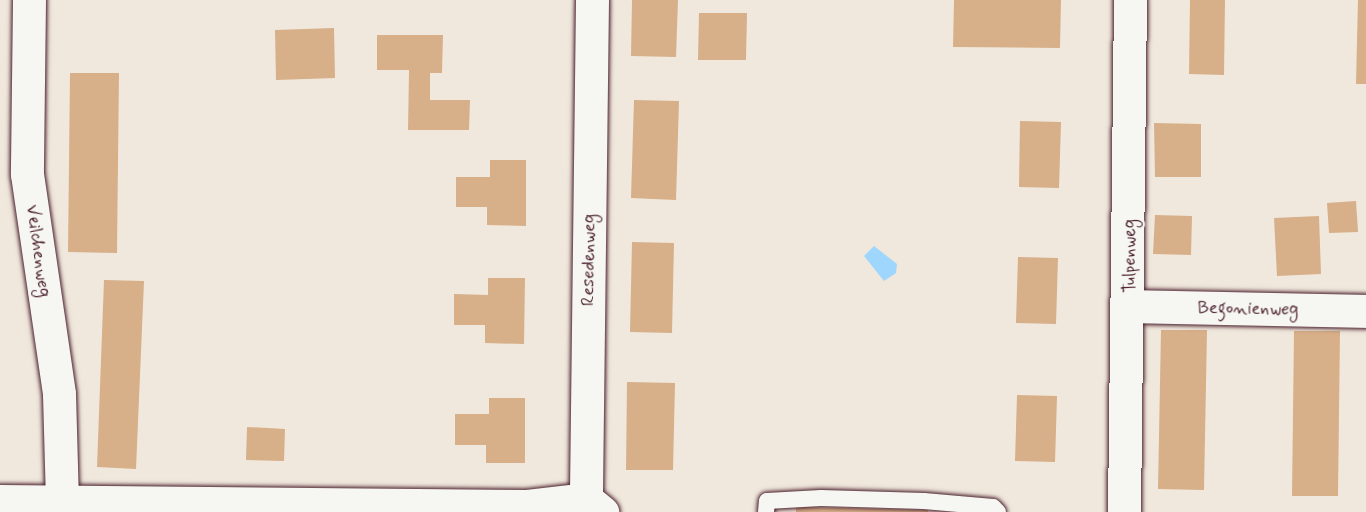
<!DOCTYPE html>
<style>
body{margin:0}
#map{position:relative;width:1366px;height:512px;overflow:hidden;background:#f0e8dd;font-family:Mynerve,sans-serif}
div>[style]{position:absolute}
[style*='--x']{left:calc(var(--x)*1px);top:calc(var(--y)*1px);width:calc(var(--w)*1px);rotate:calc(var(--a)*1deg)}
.water>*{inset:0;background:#9ed6fd}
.building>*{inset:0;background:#d7af88}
.roads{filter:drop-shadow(0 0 2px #4a1f2b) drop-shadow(0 0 2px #4a1f2b)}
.service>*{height:16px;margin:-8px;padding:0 8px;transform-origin:8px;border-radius:8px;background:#f6f6f2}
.minor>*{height:33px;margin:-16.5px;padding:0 16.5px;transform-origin:16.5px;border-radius:16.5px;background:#f6f6f2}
span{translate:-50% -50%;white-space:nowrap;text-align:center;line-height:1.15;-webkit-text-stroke:4.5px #f6f6f2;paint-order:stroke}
.street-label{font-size:18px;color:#4a1f2b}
</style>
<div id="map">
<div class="water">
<i style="clip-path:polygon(874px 246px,897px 264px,896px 273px,884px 281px,864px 256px)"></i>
</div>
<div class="building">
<i style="clip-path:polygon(632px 0,678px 0,676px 57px,631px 56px)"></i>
<i style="clip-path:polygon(954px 0,1061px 0,1060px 48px,953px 47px)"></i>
<i style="clip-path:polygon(1190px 0,1225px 0,1224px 75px,1189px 74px)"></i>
<i style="clip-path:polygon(1358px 0,1366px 0,1366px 84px,1356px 84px)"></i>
<i style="clip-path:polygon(699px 13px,747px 13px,746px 60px,698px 60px)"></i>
<i style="clip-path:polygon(334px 28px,335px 78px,276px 80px,275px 30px)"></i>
<i style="clip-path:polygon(377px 35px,443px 35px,442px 73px,430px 73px,430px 100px,470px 100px,469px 130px,408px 130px,409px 70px,377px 70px)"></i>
<i style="clip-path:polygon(70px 73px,119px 73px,117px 253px,68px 252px)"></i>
<i style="clip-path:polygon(634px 100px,679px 101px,676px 200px,631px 198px)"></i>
<i style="clip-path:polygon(1020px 121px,1061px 122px,1059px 188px,1019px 187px)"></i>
<i style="clip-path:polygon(1154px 123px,1201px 124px,1201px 177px,1155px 177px)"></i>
<i style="clip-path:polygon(490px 160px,526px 160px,526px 226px,487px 225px,487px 207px,456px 207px,456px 177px,490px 177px)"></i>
<i style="clip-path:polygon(1356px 201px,1358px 232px,1329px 233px,1327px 203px)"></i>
<i style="clip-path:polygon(1155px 215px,1192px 216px,1191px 255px,1153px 254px)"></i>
<i style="clip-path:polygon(1319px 216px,1321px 274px,1277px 276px,1274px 218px)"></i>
<i style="clip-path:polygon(632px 242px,674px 243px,672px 333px,630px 332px)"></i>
<i style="clip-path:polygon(1018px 257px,1058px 258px,1056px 324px,1016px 323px)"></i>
<i style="clip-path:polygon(488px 278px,525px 278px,524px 344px,485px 343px,485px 325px,454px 325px,454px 294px,488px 295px)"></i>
<i style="clip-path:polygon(104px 280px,144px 281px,136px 469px,97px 467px)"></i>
<i style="clip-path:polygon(1161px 330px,1207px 330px,1204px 490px,1158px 489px)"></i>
<i style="clip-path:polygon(1294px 331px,1340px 331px,1338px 496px,1292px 496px)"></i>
<i style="clip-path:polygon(627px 382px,675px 383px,673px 470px,626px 470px)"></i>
<i style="clip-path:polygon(1017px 395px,1057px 396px,1055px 462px,1015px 461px)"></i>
<i style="clip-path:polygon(489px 398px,525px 398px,525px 463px,486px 463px,486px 445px,455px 445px,455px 414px,489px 414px)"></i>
<i style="clip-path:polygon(247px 427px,285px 429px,284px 461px,246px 460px)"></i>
<i style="clip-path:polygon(796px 507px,928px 510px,928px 512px,796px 512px)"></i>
</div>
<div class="roads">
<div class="service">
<i style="--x:766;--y:512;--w:11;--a:-85"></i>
<i style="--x:767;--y:501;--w:54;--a:-3.2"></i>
<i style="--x:821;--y:498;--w:103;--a:1.7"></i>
<i style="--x:924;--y:501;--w:69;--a:5"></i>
<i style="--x:993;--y:507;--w:7;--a:45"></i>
</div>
<div class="minor">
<i style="--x:29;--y:0;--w:174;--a:90.7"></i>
<i style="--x:27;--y:174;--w:222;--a:81.7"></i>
<i style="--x:59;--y:394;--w:108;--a:88.4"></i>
<i style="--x:592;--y:0;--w:499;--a:90.7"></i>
<i style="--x:586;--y:499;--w:21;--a:39"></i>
<i style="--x:1130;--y:306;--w:236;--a:1.2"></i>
<i style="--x:0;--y:501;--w:527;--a:0.54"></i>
<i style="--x:527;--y:506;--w:59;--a:-6.8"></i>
<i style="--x:1124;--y:512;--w:512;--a:-89.33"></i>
</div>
</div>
<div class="street-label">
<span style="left:38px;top:251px;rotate:82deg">Veilchenweg</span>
<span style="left:1130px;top:256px;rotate:-90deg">Tulpenweg</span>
<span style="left:589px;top:260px;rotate:-89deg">Resedenweg</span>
<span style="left:1248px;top:309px;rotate:1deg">Begonienweg</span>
</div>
</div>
